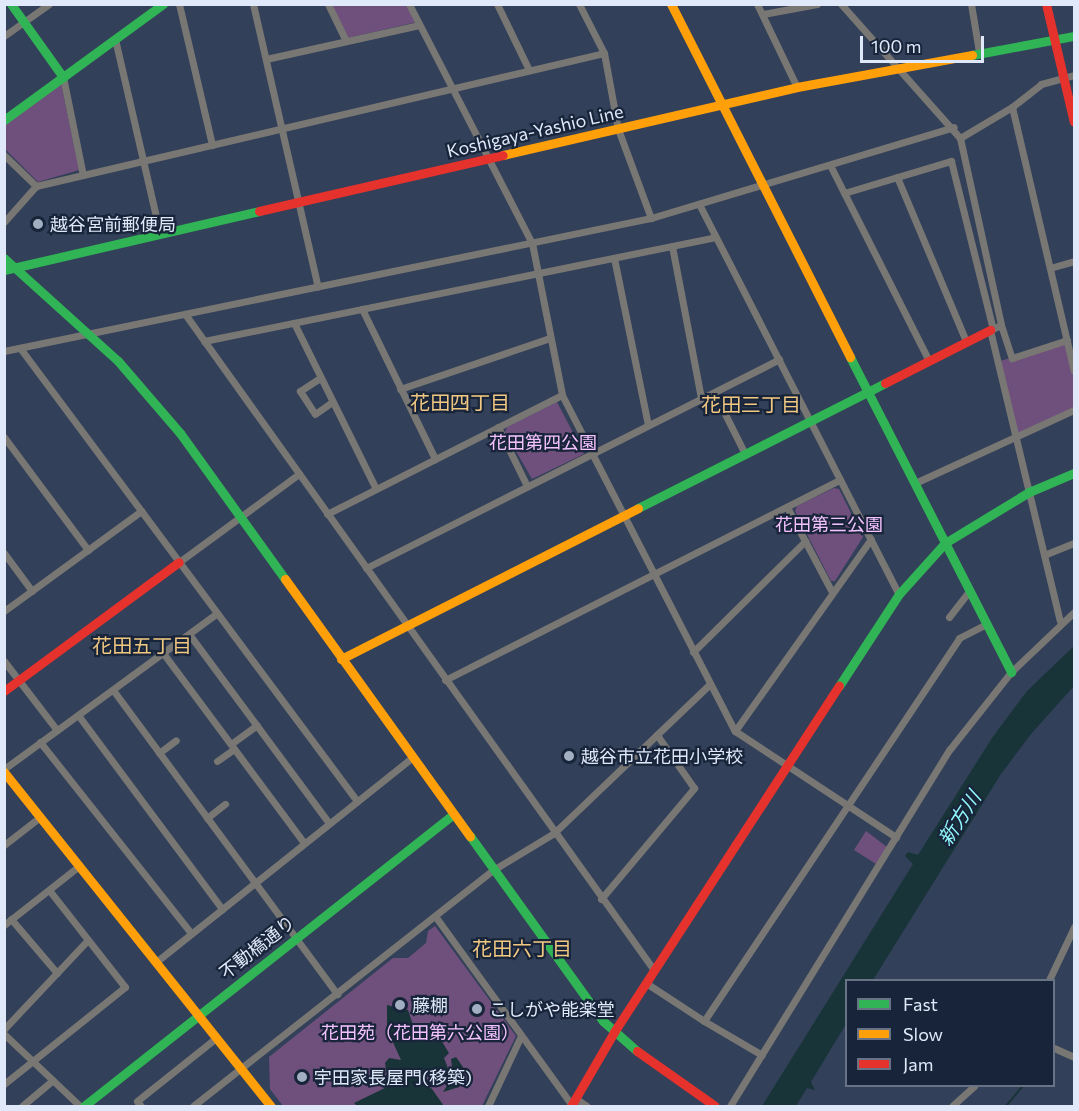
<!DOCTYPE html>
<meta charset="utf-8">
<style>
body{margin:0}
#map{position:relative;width:1079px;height:1111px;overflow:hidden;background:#324059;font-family:Commissioner,"Noto Sans JP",sans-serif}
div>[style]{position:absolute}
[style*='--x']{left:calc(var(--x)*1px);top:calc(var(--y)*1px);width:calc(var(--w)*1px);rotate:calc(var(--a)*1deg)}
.green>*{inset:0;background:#6f507c}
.water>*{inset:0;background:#183438}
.stream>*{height:2px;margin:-1px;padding:0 1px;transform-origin:1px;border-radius:1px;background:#183438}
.street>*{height:7px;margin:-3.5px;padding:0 3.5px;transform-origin:3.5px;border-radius:3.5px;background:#797773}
.fast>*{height:9px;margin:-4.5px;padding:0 4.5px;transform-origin:4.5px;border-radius:4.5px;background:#30b455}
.slow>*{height:9px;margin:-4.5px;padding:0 4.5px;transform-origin:4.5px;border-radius:4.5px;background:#ff9f0a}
.jam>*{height:9px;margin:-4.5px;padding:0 4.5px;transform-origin:4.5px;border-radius:4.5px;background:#e5322d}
.dots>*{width:16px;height:16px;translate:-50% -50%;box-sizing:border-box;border:3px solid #182439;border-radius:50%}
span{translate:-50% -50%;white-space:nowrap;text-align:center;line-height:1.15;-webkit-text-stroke:4.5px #182439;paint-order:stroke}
.street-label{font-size:18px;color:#dfe9fa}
.poi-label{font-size:18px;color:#dfe9fa}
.left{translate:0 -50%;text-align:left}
.park-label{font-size:18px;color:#f4c3fe}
.neighbourhood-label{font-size:20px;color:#f1c881}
.water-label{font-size:20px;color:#91f7fc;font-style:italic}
.frame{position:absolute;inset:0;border:6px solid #dfe9fa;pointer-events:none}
.legend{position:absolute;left:845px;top:979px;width:210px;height:108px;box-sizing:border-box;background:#182439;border:2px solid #687386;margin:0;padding:8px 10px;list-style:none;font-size:18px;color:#dfe9fa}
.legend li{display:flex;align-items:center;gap:12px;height:30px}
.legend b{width:30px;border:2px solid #687386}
.scale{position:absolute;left:860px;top:36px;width:124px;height:27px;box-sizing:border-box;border:3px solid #dfe9fa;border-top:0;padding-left:8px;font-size:18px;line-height:21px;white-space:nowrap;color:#dfe9fa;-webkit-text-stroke:4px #182439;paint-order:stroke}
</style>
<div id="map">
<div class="green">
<i style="clip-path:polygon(331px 5px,408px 5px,417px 22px,347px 38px)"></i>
<i style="clip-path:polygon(61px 83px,79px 170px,38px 182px,5px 149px,4px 124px)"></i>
<i style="clip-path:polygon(1067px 340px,1074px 371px,1074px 410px,1016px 437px,997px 362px)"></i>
<i style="clip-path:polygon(557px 402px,584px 454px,532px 479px,505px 432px,507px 427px)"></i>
<i style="clip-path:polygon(834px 488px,839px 489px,863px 537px,835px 581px,831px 581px,795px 511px,797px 506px)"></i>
<i style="clip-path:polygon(866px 831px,887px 847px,876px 864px,854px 850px)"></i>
<i style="clip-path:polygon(435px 926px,516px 1036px,482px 1106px,283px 1106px,270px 1089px,269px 1057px,393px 958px,408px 958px,426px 943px,428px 931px)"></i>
</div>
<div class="water">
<i style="clip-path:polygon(1074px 646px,1074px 686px,1031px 734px,1001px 774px,873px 980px,846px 980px,846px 1024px,811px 1082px,815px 1090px,807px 1088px,796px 1106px,762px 1106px,913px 864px,905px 856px,908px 852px,918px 855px,992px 738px,1027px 691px)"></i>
<i style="clip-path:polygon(387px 1005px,408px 1010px,415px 1031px,441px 1040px,449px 1053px,444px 1058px,449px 1071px,445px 1078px,436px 1081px,427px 1075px,410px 1073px,432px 1089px,444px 1106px,357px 1106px,354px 1103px,389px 1086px,385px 1063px,389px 1058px,401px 1060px,387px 1029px)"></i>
<i style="clip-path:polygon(456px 1057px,463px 1067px,465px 1081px,459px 1087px,443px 1092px,453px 1076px,451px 1059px)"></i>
</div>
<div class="stream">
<i style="--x:1006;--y:1106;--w:26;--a:-50"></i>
</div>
<div class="street">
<i style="--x:179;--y:4;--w:145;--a:76.8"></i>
<i style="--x:253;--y:4;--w:290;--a:77.1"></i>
<i style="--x:328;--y:4;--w:41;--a:64.1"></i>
<i style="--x:409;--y:4;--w:269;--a:62.8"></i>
<i style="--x:532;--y:243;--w:155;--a:78.8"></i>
<i style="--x:562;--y:395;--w:378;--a:62.8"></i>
<i style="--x:735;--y:731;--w:193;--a:33.4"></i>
<i style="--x:497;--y:4;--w:73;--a:64.1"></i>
<i style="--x:579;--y:4;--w:55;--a:63"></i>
<i style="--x:604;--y:53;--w:77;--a:79.6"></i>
<i style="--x:618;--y:129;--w:95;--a:69.7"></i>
<i style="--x:757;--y:4;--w:92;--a:64.3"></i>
<i style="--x:841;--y:4;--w:179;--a:48.4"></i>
<i style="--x:960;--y:138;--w:191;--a:77.6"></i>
<i style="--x:1001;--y:325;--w:12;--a:156"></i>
<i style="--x:990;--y:330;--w:299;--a:76.5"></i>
<i style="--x:971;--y:4;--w:49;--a:80.5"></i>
<i style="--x:763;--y:14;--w:55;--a:-10.5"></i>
<i style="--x:4;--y:36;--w:55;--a:-35.4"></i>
<i style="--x:115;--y:39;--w:200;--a:77"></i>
<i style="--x:266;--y:59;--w:157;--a:-12.5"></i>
<i style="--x:63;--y:77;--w:100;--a:78.5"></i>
<i style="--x:1012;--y:107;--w:271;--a:76.8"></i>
<i style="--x:960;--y:138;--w:61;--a:-30.8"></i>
<i style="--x:1012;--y:107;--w:37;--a:-38"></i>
<i style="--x:1041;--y:84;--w:34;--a:-15"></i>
<i style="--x:4;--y:155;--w:45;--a:44.1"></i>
<i style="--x:830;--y:165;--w:217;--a:63.2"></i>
<i style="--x:897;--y:177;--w:178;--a:67.2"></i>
<i style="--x:844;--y:193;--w:112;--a:-16.7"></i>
<i style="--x:951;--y:161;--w:173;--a:76"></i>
<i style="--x:699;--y:204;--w:438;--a:62.9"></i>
<i style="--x:4;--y:222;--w:48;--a:-48.4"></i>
<i style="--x:36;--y:186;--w:583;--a:-13.18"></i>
<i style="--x:672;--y:246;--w:155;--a:79.2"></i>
<i style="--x:614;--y:258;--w:170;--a:78.5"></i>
<i style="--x:1050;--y:268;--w:25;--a:-16"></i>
<i style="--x:362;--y:309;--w:167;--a:64"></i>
<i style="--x:185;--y:314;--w:806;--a:54.44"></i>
<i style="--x:294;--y:323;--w:185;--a:63.7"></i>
<i style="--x:1001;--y:325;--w:35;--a:72"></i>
<i style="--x:1012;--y:358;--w:58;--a:-18.1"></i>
<i style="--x:204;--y:341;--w:522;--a:-11.48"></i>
<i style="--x:20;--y:348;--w:565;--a:53.35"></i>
<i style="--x:4;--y:351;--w:661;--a:-11.62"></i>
<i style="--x:651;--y:218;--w:316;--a:-16.7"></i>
<i style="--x:320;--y:378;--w:24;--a:147"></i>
<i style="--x:300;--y:391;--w:27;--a:57"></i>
<i style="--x:315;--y:414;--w:21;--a:-35"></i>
<i style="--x:400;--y:389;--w:158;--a:-18.8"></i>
<i style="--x:724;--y:412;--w:45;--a:63.4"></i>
<i style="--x:498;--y:427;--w:66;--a:63.8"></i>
<i style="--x:4;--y:437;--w:141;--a:53.4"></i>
<i style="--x:915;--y:483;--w:175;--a:-24.7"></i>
<i style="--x:787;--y:507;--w:94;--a:62.1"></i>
<i style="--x:327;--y:514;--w:263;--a:-26.9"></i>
<i style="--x:4;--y:553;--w:47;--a:53.6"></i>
<i style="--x:1044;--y:555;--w:32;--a:-22"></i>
<i style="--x:179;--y:562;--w:149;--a:-36.3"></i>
<i style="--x:366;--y:568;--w:463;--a:-26.8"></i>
<i style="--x:4;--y:611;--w:170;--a:-36.1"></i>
<i style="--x:949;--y:617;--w:34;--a:-52"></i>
<i style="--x:189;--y:634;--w:235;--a:53.5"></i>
<i style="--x:693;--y:652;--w:158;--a:-44.7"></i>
<i style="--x:163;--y:653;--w:237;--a:53.4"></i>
<i style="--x:4;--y:661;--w:87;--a:52.5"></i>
<i style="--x:445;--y:680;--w:443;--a:-26.9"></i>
<i style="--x:113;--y:690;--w:378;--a:53.6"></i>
<i style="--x:78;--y:715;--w:242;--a:53.4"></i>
<i style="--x:735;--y:731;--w:235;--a:-54.7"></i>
<i style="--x:40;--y:742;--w:243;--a:51.7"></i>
<i style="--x:231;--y:744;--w:32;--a:-36"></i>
<i style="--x:159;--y:753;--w:21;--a:-37"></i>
<i style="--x:217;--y:761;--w:21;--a:-35"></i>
<i style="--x:4;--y:769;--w:264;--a:-36.2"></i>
<i style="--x:207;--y:818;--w:23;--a:-38"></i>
<i style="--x:4;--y:845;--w:46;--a:-37.9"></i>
<i style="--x:601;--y:899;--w:145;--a:-50"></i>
<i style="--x:694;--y:788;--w:65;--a:-124.9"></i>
<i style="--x:435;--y:916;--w:233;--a:54.1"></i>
<i style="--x:11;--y:919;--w:71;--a:49.6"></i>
<i style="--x:4;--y:925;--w:95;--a:-38.2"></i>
<i style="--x:156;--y:962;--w:327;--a:-38.6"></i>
<i style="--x:1049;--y:980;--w:59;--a:-64.7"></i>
<i style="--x:646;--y:983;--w:69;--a:33.2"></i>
<i style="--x:704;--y:1021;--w:460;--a:-56.3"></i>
<i style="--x:959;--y:638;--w:31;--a:-27"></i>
<i style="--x:704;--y:1021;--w:67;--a:30.4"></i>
<i style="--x:4;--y:1029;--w:121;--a:-46.7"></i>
<i style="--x:4;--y:1034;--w:105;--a:43.5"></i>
<i style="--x:1054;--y:1048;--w:22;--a:24"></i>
<i style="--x:4;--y:1084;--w:155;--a:-38.7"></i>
<i style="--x:125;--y:987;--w:123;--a:-128.1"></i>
<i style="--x:575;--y:1098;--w:14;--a:34"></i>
<i style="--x:22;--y:1106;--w:40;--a:-40"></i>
<i style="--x:141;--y:1106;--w:6;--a:-129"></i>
<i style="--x:137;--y:1101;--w:101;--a:-38.6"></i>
<i style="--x:193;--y:1106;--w:382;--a:-38.2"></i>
<i style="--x:493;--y:870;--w:71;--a:-31.2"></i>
<i style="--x:554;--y:833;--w:214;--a:-43.7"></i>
<i style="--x:488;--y:1106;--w:77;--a:-64.8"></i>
<i style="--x:730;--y:1106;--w:419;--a:-58.4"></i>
<i style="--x:950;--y:749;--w:98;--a:-51.6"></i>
<i style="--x:1011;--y:672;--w:87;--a:-43.6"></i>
<i style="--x:952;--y:1106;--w:30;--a:-42"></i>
</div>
<div class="fast">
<i style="--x:11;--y:4;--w:90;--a:54.5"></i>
<i style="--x:972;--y:55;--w:104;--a:-10.6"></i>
<i style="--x:4;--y:120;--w:197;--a:-36.1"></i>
<i style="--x:4;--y:258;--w:154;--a:42.1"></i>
<i style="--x:118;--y:361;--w:95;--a:49.3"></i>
<i style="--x:180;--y:433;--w:180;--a:54.3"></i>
<i style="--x:4;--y:270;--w:262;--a:-13"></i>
<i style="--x:850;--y:357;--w:354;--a:62.9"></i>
<i style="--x:638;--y:508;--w:277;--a:-26.8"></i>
<i style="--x:839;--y:686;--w:110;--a:-56.9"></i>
<i style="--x:899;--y:594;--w:69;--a:-48"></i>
<i style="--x:945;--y:543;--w:98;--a:-31.3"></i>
<i style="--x:1029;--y:492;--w:49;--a:-22.9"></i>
<i style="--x:470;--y:836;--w:228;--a:54.3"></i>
<i style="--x:603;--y:1021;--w:45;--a:41.4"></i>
<i style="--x:84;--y:1106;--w:469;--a:-38.3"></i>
</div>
<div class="slow">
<i style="--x:671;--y:4;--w:396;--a:63.1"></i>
<i style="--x:503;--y:155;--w:302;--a:-13"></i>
<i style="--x:797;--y:87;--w:178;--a:-10.4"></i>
<i style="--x:285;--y:579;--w:317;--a:54.3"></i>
<i style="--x:341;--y:659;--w:333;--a:-26.9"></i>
<i style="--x:4;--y:772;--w:428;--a:51.4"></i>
</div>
<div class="jam">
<i style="--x:1046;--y:4;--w:121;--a:76.7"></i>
<i style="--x:259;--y:211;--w:250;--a:-12.9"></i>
<i style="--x:885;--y:383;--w:118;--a:-26.8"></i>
<i style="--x:4;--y:691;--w:217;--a:-36.4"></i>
<i style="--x:637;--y:1051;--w:95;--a:35.2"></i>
<i style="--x:571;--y:1106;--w:86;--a:-59.8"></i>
<i style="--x:614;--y:1032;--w:413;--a:-57"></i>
</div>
<div class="dots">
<i style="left:38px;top:224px;background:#a2aec2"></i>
<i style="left:569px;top:756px;background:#a2aec2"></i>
<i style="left:400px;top:1005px;background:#a2aec2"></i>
<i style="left:477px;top:1009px;background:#a2aec2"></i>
<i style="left:302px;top:1077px;background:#a2aec2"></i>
</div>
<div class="street-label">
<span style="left:535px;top:131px;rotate:-13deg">Koshigaya-Yashio Line</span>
<span style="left:257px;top:947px;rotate:-38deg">不動橋通り</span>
</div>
<div class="poi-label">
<span class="left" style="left:50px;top:224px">越谷宮前郵便局</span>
<span class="left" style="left:581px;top:756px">越谷市立花田小学校</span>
<span class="left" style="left:412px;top:1005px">藤棚</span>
<span class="left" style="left:489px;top:1009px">こしがや能楽堂</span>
<span class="left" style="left:314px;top:1077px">宇田家長屋門(移築)</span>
</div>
<div class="park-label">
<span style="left:543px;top:442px">花田第四公園</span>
<span style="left:829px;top:524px">花田第三公園</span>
<span style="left:420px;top:1032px">花田苑（花田第六公園）</span>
</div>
<div class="neighbourhood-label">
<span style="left:460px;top:402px">花田四丁目</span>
<span style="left:751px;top:404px">花田三丁目</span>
<span style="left:142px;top:645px">花田五丁目</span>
<span style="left:522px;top:948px">花田六丁目</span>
</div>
<div class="water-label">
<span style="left:959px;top:818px;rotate:-57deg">新方川</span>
</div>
<div class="frame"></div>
<ul class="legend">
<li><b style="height:8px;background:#30b455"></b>Fast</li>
<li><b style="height:8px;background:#ff9f0a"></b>Slow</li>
<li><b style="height:8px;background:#e5322d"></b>Jam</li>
</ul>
<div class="scale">100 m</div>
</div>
